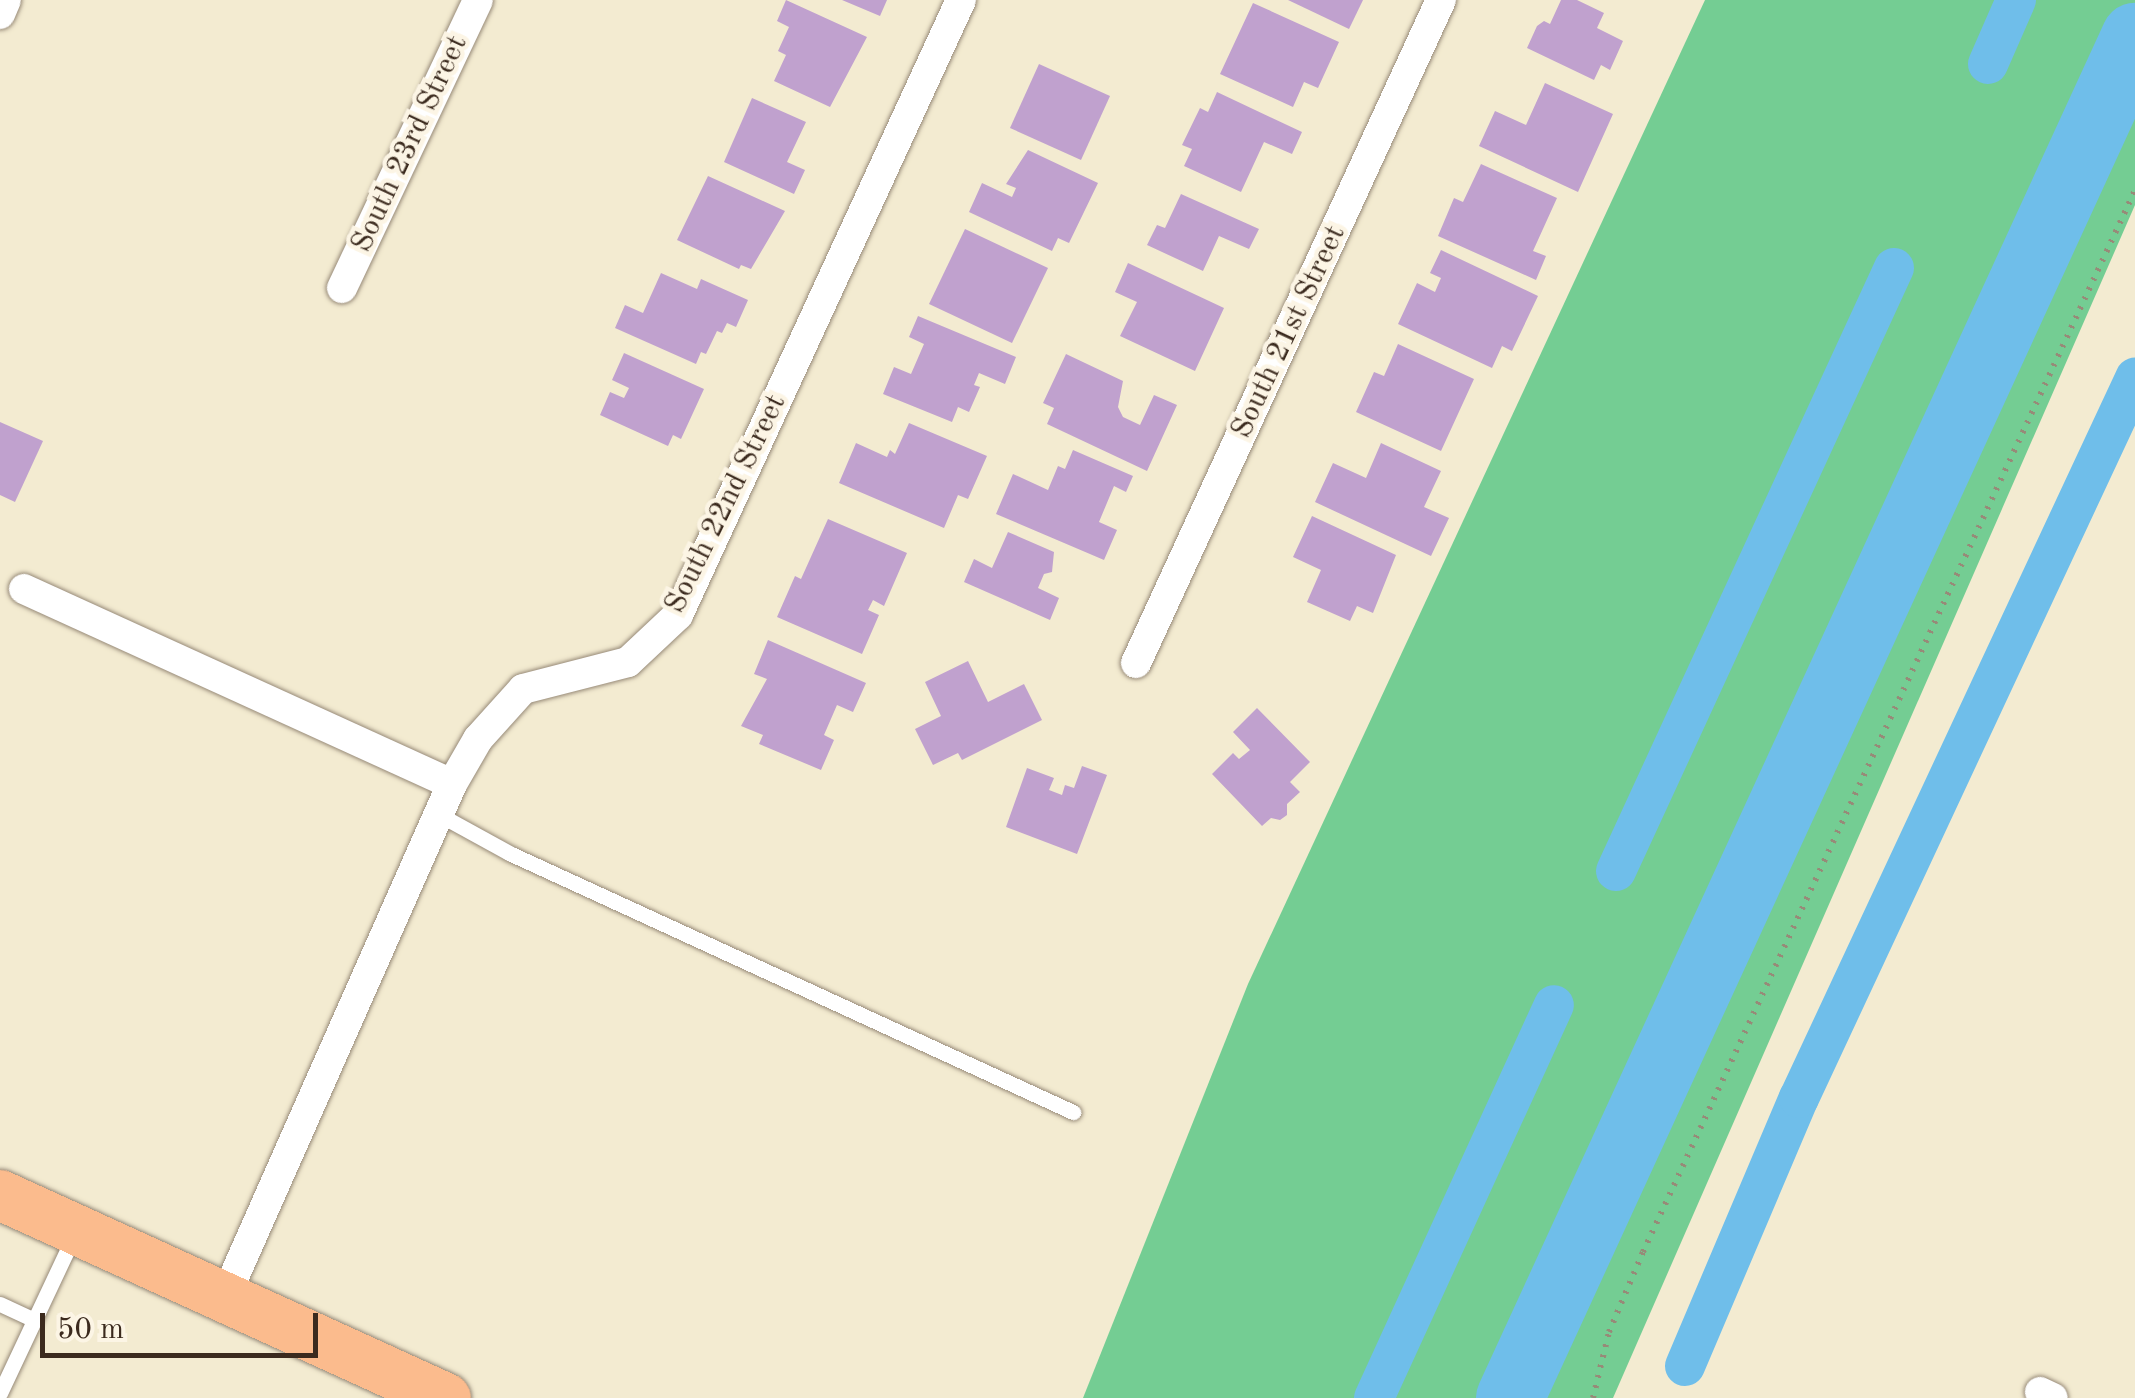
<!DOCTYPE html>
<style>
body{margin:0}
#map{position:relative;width:2135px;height:1398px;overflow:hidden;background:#f3ebd1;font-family:"Old Standard TT",serif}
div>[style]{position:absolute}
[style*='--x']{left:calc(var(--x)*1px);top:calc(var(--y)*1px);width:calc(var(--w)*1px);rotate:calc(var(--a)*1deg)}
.green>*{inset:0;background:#74cd93}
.canal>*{height:40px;margin:-20px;padding:0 20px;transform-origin:20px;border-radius:20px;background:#6fbeea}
.river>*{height:68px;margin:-34px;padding:0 34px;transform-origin:34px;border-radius:34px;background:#6fbeea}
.building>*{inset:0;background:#c0a1ce}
.path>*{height:6px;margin-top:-3px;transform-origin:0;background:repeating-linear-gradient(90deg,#978a78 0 2.5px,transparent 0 10.5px)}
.roads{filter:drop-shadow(0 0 2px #978a78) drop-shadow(0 0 2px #978a78)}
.service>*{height:15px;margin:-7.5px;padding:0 7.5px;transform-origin:7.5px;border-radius:7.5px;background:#fff}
.minor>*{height:30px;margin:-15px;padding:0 15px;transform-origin:15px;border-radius:15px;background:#fff}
.primary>*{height:50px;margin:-25px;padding:0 25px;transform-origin:25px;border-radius:25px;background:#fbbb8d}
span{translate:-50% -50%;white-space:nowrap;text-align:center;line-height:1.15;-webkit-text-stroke:9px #fcf5e5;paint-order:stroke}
.street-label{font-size:30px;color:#3b2a1e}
.scale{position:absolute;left:40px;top:1313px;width:278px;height:45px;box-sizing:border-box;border:5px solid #3b2a1e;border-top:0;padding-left:12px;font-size:30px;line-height:35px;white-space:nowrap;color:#3b2a1e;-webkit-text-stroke:8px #fcf5e5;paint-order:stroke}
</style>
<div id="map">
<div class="green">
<i style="clip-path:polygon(1705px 0,2135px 0,2135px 205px,1613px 1398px,1083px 1398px,1248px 984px)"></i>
</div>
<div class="canal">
<i style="--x:1988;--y:64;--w:70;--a:-66.4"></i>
<i style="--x:1616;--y:871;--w:664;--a:-65.25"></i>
<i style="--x:1685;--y:1366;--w:291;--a:-67"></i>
<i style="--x:1799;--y:1098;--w:795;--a:-64.98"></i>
<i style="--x:1374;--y:1398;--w:432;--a:-65.4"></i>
</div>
<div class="river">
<i style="--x:1510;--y:1398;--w:1498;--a:-65.33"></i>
</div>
<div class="building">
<i style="clip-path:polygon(786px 0,867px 37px,830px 107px,774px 81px,786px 55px,778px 51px,789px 27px,777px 21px)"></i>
<i style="clip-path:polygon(842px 0,887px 0,880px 16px)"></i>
<i style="clip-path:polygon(1288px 0,1363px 0,1349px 29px)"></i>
<i style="clip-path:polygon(1561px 0,1577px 0,1604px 13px,1597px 28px,1623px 41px,1610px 70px,1601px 65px,1594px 80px,1527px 48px,1537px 26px,1544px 21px,1550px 24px)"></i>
<i style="clip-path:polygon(1253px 3px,1339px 42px,1318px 88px,1304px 82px,1293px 107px,1220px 74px)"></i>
<i style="clip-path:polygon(1039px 64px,1110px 96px,1081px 160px,1010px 128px)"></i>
<i style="clip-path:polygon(1545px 83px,1613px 114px,1578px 192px,1479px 146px,1495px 111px,1526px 125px)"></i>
<i style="clip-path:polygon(1217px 92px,1302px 132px,1292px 154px,1264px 142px,1241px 192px,1184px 166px,1192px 149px,1182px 145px,1200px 108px,1208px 112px)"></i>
<i style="clip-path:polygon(752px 98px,806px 122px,787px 162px,805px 170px,794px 194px,724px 162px)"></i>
<i style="clip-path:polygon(1028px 150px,1098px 183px,1069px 243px,1058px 238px,1052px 251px,969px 212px,982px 183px,1012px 197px,1016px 188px,1006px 184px)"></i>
<i style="clip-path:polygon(1481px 164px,1557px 198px,1533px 251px,1546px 256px,1536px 280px,1438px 236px,1454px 198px,1463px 202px)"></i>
<i style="clip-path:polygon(708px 176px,785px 211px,751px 269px,741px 265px,739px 269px,677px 240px)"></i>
<i style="clip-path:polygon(1181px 194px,1259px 229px,1249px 249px,1219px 236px,1203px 271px,1147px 245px,1157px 225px,1165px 228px)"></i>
<i style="clip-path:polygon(965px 229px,1048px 268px,1012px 343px,929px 304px)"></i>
<i style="clip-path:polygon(1441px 250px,1538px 296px,1512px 351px,1502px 346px,1492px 368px,1398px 324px,1417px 283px,1435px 292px,1441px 278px,1430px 273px)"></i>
<i style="clip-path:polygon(1128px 263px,1224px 308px,1195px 371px,1120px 336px,1137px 302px,1115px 292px)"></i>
<i style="clip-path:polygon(661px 273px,697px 289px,701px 279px,748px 300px,736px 327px,727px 323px,722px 333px,717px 331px,706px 354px,701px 352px,696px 364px,615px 328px,625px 305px,643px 313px)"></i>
<i style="clip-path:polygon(918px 316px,1016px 357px,1005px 384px,979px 373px,974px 385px,980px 387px,969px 412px,958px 407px,952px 422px,883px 394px,894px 367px,911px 374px,924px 344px,909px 337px)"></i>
<i style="clip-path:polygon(1398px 344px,1474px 379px,1441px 451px,1356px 412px,1374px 372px,1384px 376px)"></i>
<i style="clip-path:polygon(624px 353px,704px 389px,681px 439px,673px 435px,668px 446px,600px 415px,610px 392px,624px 398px,629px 388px,612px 380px)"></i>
<i style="clip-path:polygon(1066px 354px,1123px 381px,1118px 407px,1123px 417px,1140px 425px,1154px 395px,1177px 405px,1147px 471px,1047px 424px,1054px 408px,1043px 403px)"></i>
<i style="clip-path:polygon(0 422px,43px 441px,15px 502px,0 495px)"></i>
<i style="clip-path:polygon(909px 423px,987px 456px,968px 499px,958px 495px,944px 528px,839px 483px,856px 443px,887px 457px,890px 450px,895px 454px)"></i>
<i style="clip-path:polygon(1381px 443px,1441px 471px,1424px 507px,1449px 518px,1431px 556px,1315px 502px,1333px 463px,1366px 478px)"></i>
<i style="clip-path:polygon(1073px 450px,1133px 476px,1126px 492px,1114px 486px,1099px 522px,1117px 530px,1104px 560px,996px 514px,1013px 474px,1048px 490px,1058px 466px,1065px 469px)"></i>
<i style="clip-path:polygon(1312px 516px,1396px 555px,1373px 613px,1357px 606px,1350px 621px,1307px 602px,1321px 570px,1293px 557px)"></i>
<i style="clip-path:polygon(828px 519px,907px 553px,884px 606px,873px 600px,868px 610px,879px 615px,862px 654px,777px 617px,795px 576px,801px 579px)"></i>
<i style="clip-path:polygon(1008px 532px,1054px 552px,1052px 572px,1044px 574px,1038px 588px,1059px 598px,1050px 620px,964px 582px,974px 559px,992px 568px)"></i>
<i style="clip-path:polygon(768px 640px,866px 683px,853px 712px,837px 705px,824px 735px,834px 740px,821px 770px,759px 744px,763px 735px,741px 726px,767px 679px,754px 674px)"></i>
<i style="clip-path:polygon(968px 661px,988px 702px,1024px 684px,1042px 720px,962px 760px,958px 753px,933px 765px,915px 729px,941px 716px,925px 682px)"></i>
<i style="clip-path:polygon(1257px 708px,1310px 762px,1290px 782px,1300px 792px,1287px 804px,1287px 815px,1280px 820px,1271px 818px,1262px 826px,1212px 774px,1233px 753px,1239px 759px,1250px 750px,1233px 732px)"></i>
<i style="clip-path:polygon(1082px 766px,1107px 775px,1077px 854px,1006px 827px,1027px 768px,1054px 778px,1049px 790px,1062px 795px,1065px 785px,1074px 788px)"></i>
</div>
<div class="path">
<i style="--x:1593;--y:1398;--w:68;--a:-76.4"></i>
<i style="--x:1609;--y:1332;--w:87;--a:-67"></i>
<i style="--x:1643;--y:1252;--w:1170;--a:-65.14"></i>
</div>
<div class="roads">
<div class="service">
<i style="--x:440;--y:815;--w:79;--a:28.8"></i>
<i style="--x:509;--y:853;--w:621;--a:24.67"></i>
<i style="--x:0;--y:1304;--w:38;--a:25"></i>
<i style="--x:0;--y:1393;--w:171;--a:-64.8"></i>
</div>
<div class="minor">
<i style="--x:0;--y:14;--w:15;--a:-67"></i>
<i style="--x:342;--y:288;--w:318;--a:-64.7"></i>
<i style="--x:24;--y:589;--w:470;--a:24.5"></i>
<i style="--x:1136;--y:663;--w:730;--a:-65.3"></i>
<i style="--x:225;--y:1297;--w:561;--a:-66.13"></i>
<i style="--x:452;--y:784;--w:52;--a:-60"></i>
<i style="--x:478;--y:739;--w:67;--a:-48"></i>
<i style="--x:523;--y:689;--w:108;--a:-14.4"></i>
<i style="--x:628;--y:662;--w:69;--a:-43.2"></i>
<i style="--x:678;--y:615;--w:677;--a:-65.29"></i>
<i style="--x:2040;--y:1392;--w:14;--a:25"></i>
</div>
<div class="primary">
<i style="--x:0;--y:1195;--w:490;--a:24.5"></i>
</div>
</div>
<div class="street-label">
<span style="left:410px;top:144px;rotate:-65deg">South 23rd Street</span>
<span style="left:1289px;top:332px;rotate:-65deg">South 21st Street</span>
<span style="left:726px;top:504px;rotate:-64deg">South 22nd Street</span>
</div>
<div class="scale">50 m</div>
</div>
